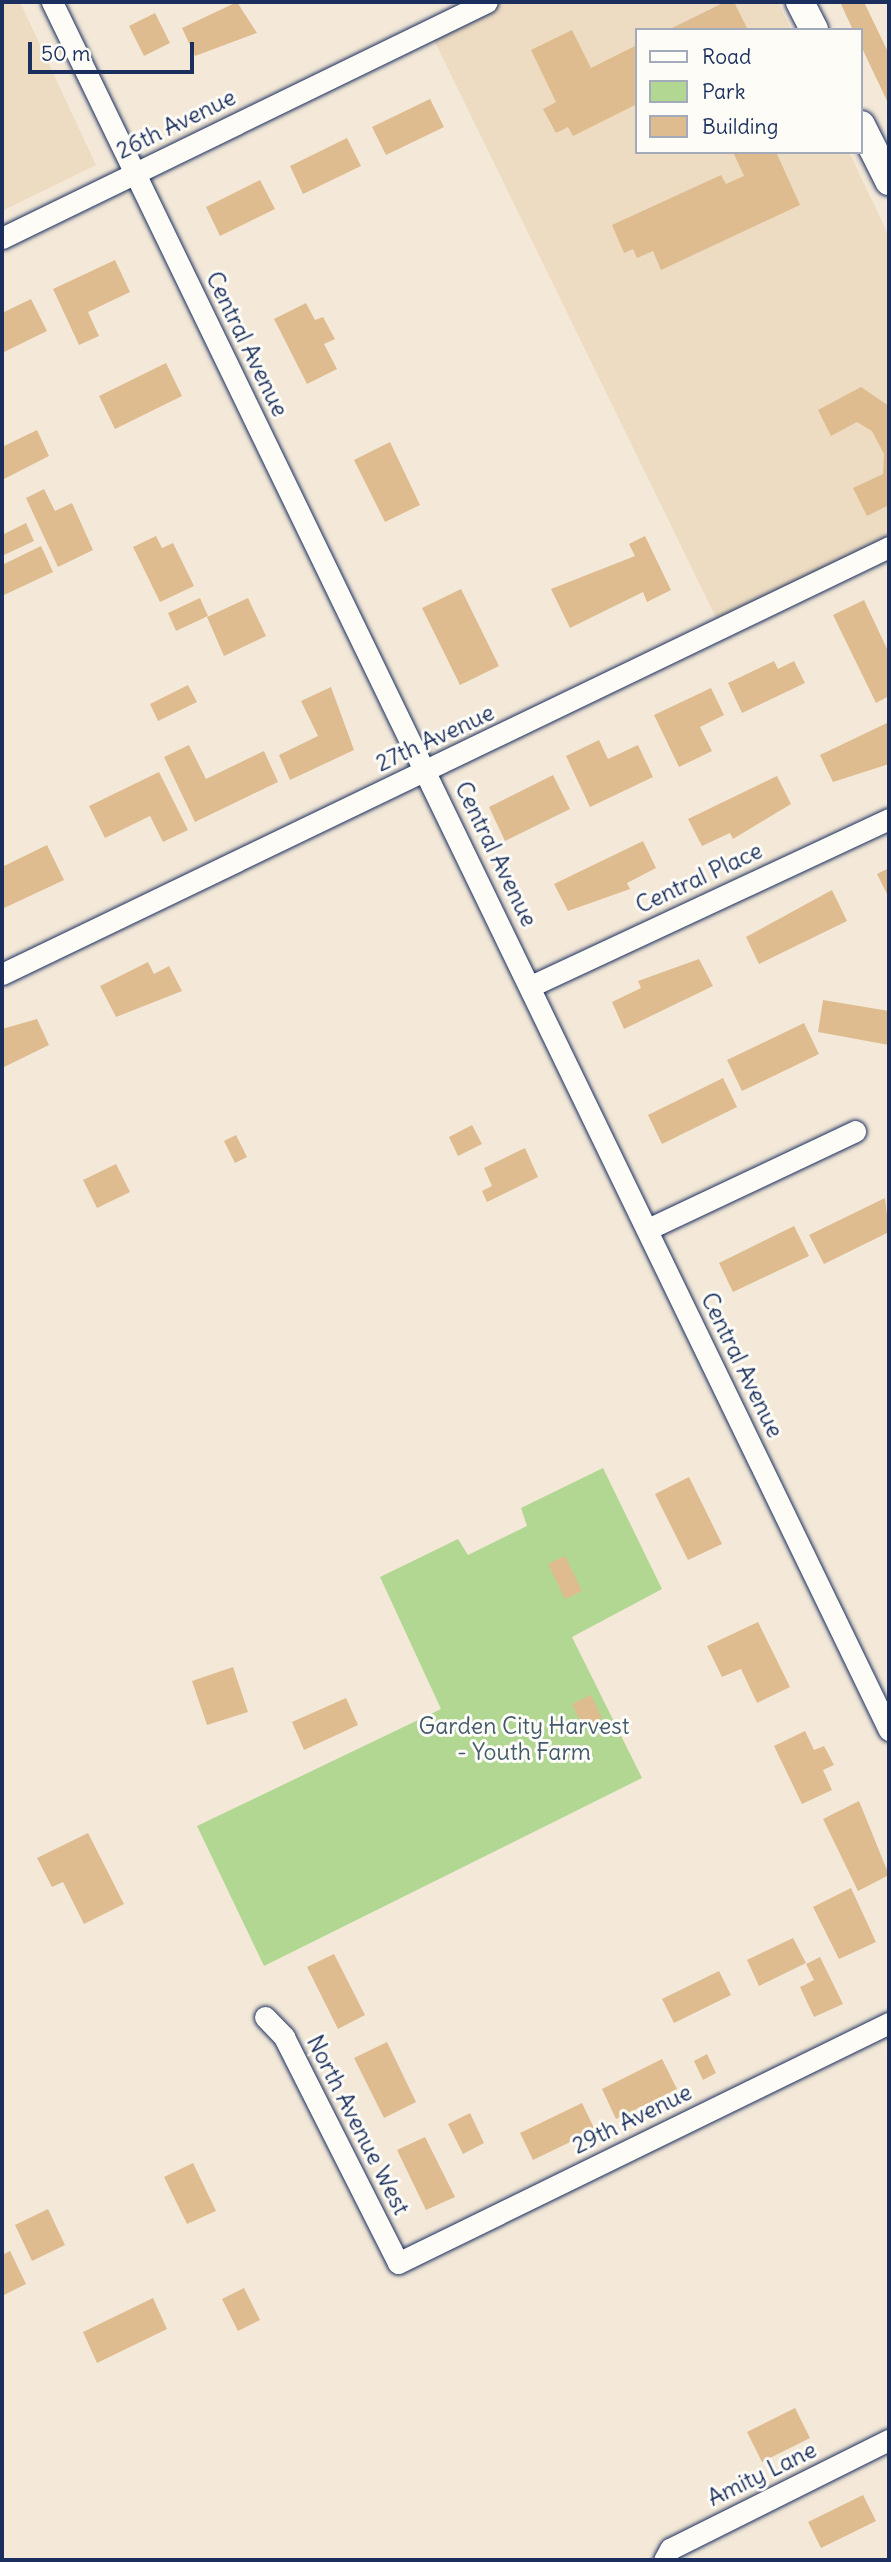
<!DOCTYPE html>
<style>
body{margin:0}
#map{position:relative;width:891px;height:2562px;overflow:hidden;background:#f4e9d8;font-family:Delius,sans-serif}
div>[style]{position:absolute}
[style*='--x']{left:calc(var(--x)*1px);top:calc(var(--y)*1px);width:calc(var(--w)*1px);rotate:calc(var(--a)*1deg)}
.built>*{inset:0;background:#eddcc2}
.green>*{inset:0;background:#b2d793}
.building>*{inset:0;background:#debc90}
.roads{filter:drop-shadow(0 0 2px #1b2f5e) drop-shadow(0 0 2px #1b2f5e)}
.street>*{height:21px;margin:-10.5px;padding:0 10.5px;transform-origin:10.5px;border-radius:10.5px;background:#fdfcf7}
.secondary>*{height:28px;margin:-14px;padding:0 14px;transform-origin:14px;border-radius:14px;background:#fdfcf7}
span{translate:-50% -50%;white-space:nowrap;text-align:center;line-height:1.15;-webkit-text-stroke:6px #fdfcf7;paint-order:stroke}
.street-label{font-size:23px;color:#1b2f5e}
.park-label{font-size:23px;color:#41596b}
.frame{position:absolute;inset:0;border:4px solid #1b2f5e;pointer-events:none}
.legend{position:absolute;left:635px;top:28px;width:228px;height:126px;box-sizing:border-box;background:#fdfcf7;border:2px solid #a3aaba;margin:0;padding:9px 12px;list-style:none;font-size:21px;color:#1b2f5e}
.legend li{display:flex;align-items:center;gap:14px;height:35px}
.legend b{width:35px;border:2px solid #a3aaba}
.scale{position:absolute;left:28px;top:42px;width:166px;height:32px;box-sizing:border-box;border:4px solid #1b2f5e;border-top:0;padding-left:9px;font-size:21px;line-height:24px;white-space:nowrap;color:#1b2f5e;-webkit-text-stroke:5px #fdfcf7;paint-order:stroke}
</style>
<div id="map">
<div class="built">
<i style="clip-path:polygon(2px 2px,20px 2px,96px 165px,2px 211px)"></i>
<i style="clip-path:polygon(487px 2px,778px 2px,791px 30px,637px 30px,637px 152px,849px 152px,889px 236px,889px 547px,723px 632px,429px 30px)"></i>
</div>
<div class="green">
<i style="clip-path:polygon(603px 1468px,662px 1589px,572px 1637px,642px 1778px,264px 1966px,197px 1826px,441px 1709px,380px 1577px,458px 1539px,468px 1555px,527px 1526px,521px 1508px)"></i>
</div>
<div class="building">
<i style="clip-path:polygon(237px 2px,257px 33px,195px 56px,182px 28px)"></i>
<i style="clip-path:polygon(725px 2px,734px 2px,748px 30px,668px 30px)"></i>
<i style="clip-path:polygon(840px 2px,864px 2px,889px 54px,889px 105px,861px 46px,861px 30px,853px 30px)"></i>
<i style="clip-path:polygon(155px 13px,170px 43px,144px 56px,129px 26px)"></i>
<i style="clip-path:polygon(572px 30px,591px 68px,637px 45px,637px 104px,573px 136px,568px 127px,556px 133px,543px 109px,556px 102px,531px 50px)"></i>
<i style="clip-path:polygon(430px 99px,444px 127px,386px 155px,372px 127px)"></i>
<i style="clip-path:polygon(347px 138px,361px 166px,303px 194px,290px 166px)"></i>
<i style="clip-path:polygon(733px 152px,776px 152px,800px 205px,661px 270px,653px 251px,637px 258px,633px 249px,624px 253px,612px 225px,721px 175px,726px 184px,744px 176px)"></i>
<i style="clip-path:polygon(260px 180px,275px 209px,220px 236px,206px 207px)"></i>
<i style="clip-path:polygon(115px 260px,130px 292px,88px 312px,99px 336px,79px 345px,53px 289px)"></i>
<i style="clip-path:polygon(31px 299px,47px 331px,2px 353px,2px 313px)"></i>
<i style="clip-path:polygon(306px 303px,315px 320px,323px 317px,335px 339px,324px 344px,337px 369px,307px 384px,274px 319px)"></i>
<i style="clip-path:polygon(166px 363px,182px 396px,115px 429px,99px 396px)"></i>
<i style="clip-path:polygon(861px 387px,889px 406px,889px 505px,867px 516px,853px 488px,883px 474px,884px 454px,872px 431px,857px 422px,831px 436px,818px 410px)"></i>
<i style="clip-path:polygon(37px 430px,49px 456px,2px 480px,2px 447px)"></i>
<i style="clip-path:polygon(390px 442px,420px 505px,385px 522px,354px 460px)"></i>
<i style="clip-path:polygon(44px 489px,55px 511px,72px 503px,93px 550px,58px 567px,26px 498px)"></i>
<i style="clip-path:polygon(26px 523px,34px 541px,2px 556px,2px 535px)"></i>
<i style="clip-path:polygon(156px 536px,162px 548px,173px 543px,194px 586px,160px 602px,133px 547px)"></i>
<i style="clip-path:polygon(645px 536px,671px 590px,647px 602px,643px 592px,570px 628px,551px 589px,635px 556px,629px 544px)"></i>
<i style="clip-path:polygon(41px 546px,53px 572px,2px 596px,2px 565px)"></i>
<i style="clip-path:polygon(461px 589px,499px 666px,460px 685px,422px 608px)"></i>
<i style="clip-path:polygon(200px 598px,208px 616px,176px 631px,168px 613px)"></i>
<i style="clip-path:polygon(248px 598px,266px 636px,224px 656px,207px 617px)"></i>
<i style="clip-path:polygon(864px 600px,889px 653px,889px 696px,876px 703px,833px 615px)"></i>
<i style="clip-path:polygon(774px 661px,778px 669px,794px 661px,805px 683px,742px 713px,728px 683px)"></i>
<i style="clip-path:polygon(188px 685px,197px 702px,158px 721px,150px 704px)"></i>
<i style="clip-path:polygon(331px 687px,354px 750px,290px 780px,279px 755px,318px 736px,301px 701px)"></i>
<i style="clip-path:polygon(711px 688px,724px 715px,700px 727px,712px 751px,679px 767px,654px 715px)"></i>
<i style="clip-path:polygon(889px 722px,889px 764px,833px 782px,820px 755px)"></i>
<i style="clip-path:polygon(599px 740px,608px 759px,638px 745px,653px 777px,590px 807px,566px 756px)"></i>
<i style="clip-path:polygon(189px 745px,206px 779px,264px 751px,278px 782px,195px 822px,164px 757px)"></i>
<i style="clip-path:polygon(159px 772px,188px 830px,163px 842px,150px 816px,105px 838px,89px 806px)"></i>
<i style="clip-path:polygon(553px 775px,570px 809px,505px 841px,489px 807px)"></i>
<i style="clip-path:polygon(777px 776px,791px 804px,733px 839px,730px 833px,702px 846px,688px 819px)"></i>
<i style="clip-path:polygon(643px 841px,656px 868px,627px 883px,630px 889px,568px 911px,554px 884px)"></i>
<i style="clip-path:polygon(47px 845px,64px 880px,2px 909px,2px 867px)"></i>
<i style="clip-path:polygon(889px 868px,889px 898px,877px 874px)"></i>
<i style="clip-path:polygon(832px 890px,847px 921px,759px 964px,746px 937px)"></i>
<i style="clip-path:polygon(699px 959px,713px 986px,624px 1029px,612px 1002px,641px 988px,638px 981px)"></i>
<i style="clip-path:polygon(148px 962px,154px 974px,169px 966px,182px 991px,116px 1017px,100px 986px)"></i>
<i style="clip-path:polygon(823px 1000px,889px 1011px,889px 1045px,818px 1032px)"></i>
<i style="clip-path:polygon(37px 1019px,49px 1045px,2px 1068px,2px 1029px)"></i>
<i style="clip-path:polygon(804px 1023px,819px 1054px,742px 1091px,727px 1060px)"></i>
<i style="clip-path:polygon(723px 1078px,737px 1107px,662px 1144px,648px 1115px)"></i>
<i style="clip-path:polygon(472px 1125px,482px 1144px,458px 1156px,449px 1137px)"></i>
<i style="clip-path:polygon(236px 1135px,247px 1157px,235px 1163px,224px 1141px)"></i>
<i style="clip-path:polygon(525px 1148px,538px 1177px,487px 1202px,482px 1191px,492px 1186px,484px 1168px)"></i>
<i style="clip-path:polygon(116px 1164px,130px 1192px,97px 1208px,83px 1180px)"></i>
<i style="clip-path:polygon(885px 1198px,889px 1232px,824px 1264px,809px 1235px)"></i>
<i style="clip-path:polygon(794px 1226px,809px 1256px,733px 1292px,719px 1263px)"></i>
<i style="clip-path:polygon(689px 1477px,722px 1544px,688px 1560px,655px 1494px)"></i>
<i style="clip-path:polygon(565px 1556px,582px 1591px,565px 1599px,548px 1564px)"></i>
<i style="clip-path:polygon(758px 1622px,790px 1687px,757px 1703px,741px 1669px,722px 1677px,707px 1646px)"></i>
<i style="clip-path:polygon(233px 1667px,248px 1712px,207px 1725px,192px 1681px)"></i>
<i style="clip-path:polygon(591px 1695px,602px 1718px,583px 1727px,572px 1704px)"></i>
<i style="clip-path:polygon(346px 1698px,358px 1725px,304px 1750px,292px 1722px)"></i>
<i style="clip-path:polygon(805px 1731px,814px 1750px,824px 1746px,834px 1765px,823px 1770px,832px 1790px,802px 1804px,774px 1746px)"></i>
<i style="clip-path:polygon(859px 1801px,889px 1875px,858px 1891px,823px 1819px)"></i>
<i style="clip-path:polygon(88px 1833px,124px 1904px,84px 1924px,63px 1882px,52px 1887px,37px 1858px)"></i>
<i style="clip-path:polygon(851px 1888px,876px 1942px,839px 1959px,813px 1907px)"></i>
<i style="clip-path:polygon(793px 1938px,806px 1963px,759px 1986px,747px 1960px)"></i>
<i style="clip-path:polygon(334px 1954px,365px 2015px,338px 2029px,307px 1967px)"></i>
<i style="clip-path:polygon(820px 1957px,843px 2004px,814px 2017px,800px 1987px,814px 1980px,806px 1964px)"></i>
<i style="clip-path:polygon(719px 1971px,731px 1995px,674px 2023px,662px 1999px)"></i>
<i style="clip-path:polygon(387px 2042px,416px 2102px,384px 2118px,354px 2058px)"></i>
<i style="clip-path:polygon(707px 2054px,716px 2073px,703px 2080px,694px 2061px)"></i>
<i style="clip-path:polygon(662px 2059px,677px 2089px,616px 2119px,602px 2089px)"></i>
<i style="clip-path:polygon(582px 2103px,595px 2130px,533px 2160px,520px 2133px)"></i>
<i style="clip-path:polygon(470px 2113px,484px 2143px,463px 2154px,448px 2124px)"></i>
<i style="clip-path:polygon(425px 2137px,455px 2197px,426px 2210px,397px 2150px)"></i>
<i style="clip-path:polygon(193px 2163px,216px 2211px,187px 2224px,164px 2177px)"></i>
<i style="clip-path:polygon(48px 2209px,65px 2245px,32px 2261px,15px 2225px)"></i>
<i style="clip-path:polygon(10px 2251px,26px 2284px,2px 2296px,2px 2255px)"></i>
<i style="clip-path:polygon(244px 2288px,260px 2320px,238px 2331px,222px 2299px)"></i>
<i style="clip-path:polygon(153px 2298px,167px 2329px,97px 2363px,83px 2332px)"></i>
<i style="clip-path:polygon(795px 2408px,810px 2438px,762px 2462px,747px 2432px)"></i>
<i style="clip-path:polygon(863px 2495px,876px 2521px,821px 2548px,808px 2522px)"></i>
</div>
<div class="roads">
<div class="street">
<i style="--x:52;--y:2;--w:1920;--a:64.16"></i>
<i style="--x:2;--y:238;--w:539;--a:-25.95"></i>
<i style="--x:2;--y:974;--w:984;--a:-25.71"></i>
<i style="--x:531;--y:986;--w:395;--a:-25"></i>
<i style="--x:648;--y:1229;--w:229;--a:-25.3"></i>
<i style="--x:265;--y:2017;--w:28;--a:46"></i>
<i style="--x:284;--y:2037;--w:253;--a:63.2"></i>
<i style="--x:398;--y:2263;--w:547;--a:-26.05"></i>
<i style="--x:664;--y:2560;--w:13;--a:-61"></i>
<i style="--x:670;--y:2549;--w:245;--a:-26.5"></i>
</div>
<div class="secondary">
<i style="--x:800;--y:2;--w:31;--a:63"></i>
<i style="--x:861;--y:125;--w:63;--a:63.4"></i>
</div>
</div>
<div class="street-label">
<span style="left:176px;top:124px;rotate:-26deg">26th Avenue</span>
<span style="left:247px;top:344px;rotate:64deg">Central Avenue</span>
<span style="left:435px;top:738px;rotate:-25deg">27th Avenue</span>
<span style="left:496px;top:854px;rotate:64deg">Central Avenue</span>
<span style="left:699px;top:878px;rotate:-25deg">Central Place</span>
<span style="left:742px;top:1365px;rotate:64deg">Central Avenue</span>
<span style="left:632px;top:2119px;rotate:-26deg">29th Avenue</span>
<span style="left:358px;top:2125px;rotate:63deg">North Avenue West</span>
<span style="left:762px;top:2474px;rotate:-26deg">Amity Lane</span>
</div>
<div class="park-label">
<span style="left:524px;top:1739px">Garden City Harvest<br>- Youth Farm</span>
</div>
<div class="frame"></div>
<ul class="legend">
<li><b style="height:9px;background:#fdfcf7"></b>Road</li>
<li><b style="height:19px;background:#b2d793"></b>Park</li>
<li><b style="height:19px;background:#debc90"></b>Building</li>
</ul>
<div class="scale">50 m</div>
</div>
